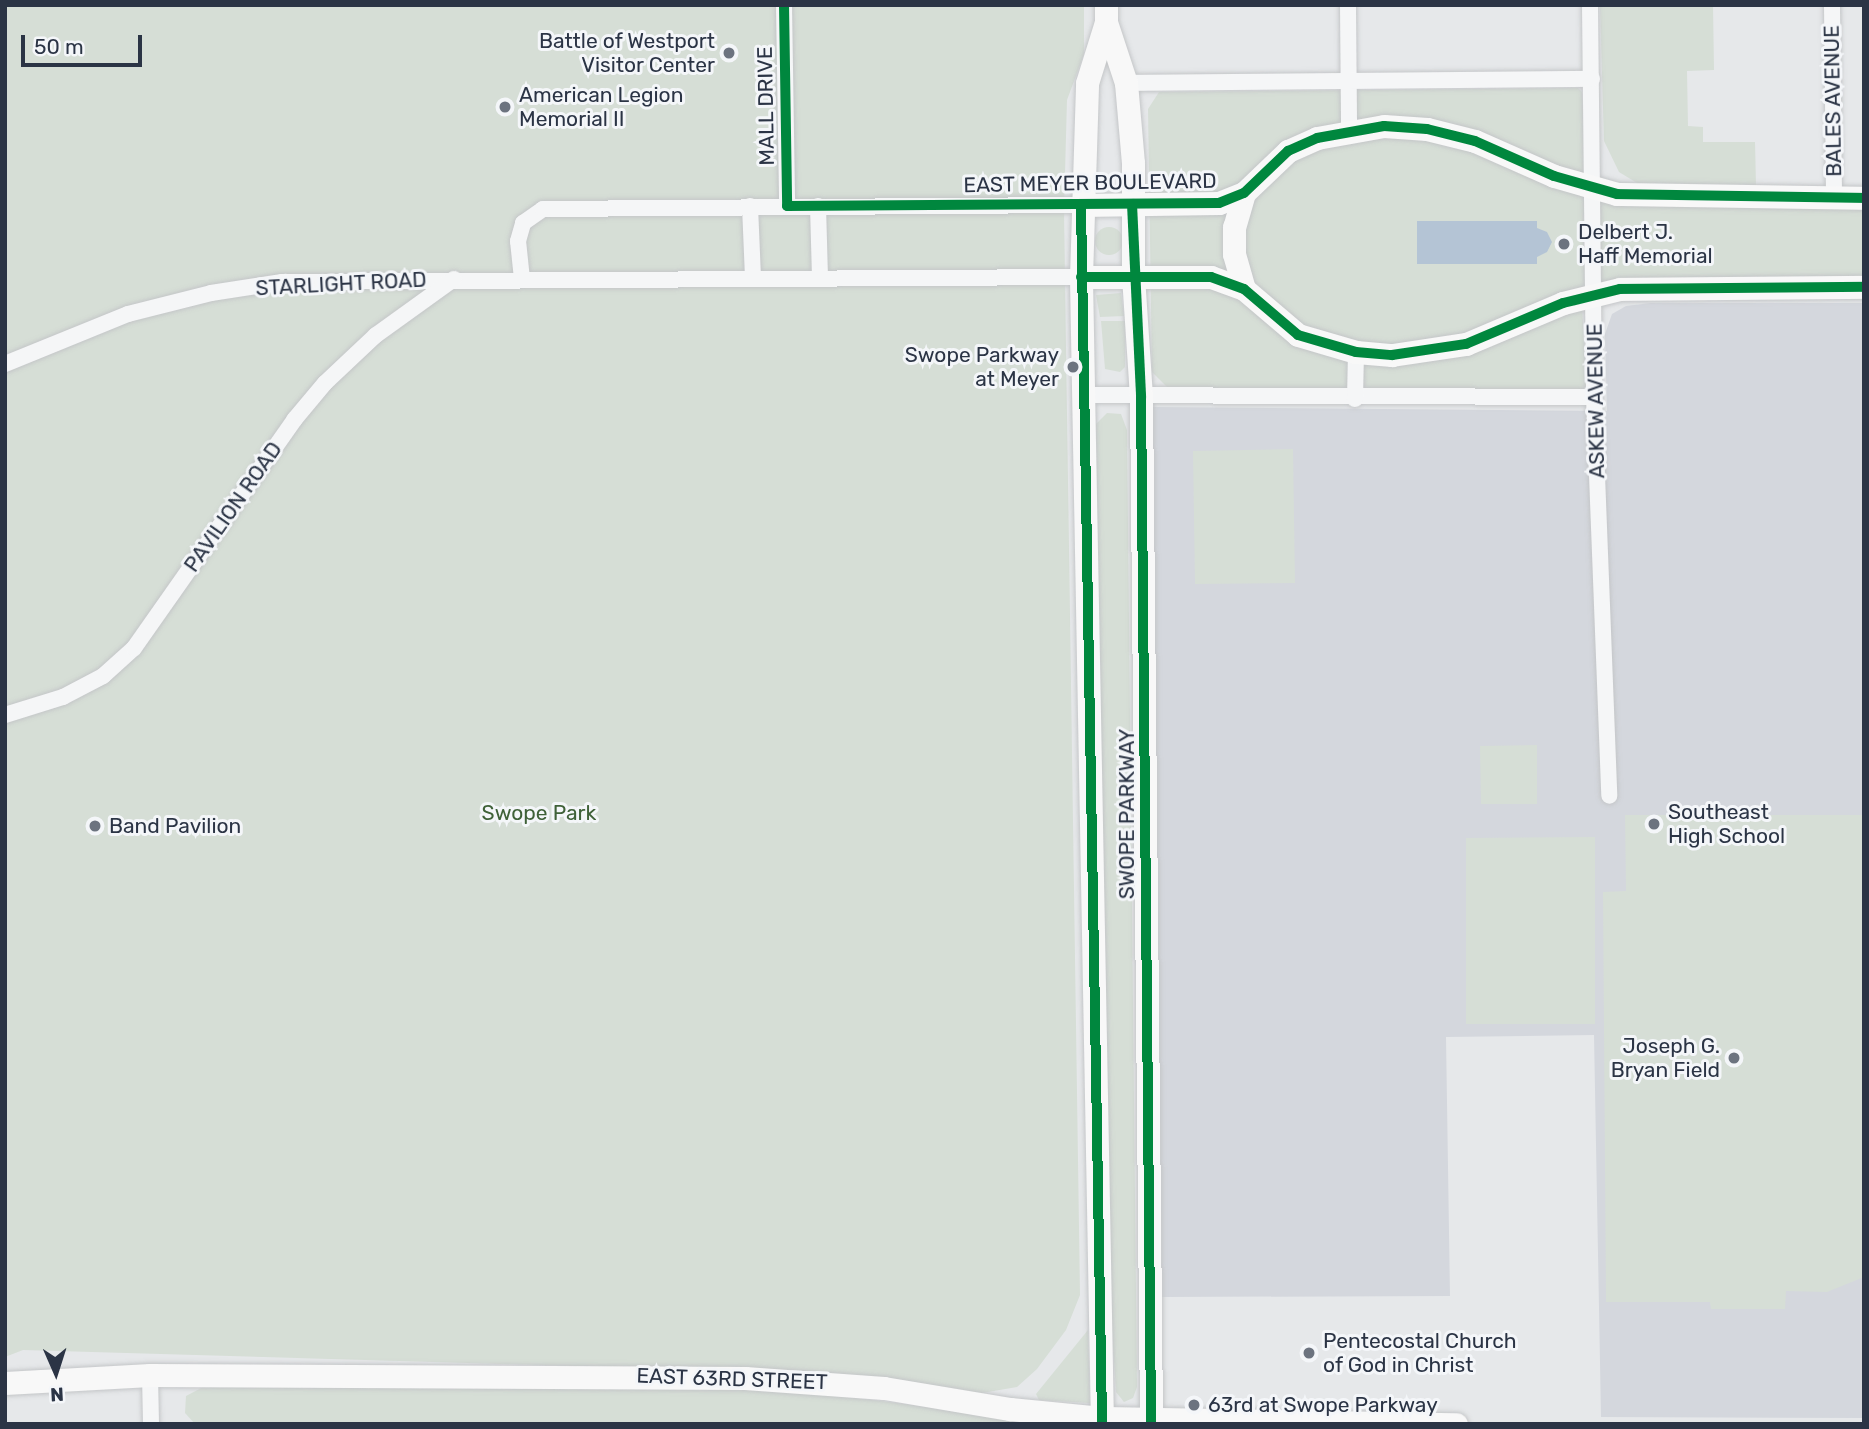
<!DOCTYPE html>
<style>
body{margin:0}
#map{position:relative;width:1869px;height:1429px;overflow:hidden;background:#e6e8ea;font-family:Rubik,sans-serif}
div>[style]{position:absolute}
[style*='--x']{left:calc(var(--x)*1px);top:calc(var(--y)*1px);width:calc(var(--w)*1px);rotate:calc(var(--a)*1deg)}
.built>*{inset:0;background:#d4d7dd}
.green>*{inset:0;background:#d6ded6}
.round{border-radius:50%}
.water>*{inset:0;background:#b4c4d5}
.roads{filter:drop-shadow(0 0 2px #c4c6c8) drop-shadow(0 0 2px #c4c6c8)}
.street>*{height:16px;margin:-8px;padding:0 8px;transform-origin:8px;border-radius:8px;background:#f5f6f7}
.secondary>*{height:23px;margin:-11.5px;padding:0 11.5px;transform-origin:11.5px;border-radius:11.5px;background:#f8f8f8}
.cycleway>*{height:10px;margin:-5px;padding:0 5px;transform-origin:5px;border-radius:5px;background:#00873e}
.dots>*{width:19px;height:19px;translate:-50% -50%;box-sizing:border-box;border:4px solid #f4f6f9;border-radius:50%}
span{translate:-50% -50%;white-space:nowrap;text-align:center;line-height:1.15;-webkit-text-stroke:6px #f4f6f9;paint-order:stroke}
.poi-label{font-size:21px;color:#2b3445}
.right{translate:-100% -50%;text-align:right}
.left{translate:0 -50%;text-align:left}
.street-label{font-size:21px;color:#2b3445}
.park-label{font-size:21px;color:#3f6138}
.frame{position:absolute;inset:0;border:7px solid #2b3445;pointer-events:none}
.north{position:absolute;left:21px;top:1338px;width:70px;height:70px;-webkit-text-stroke:5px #f4f6f9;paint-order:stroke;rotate:177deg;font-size:19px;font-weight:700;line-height:28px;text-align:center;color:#2b3445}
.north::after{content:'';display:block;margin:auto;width:24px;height:32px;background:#2b3445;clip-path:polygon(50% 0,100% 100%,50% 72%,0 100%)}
.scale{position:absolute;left:21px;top:35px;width:121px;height:32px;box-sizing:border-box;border:4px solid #2b3445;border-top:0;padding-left:9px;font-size:21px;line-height:24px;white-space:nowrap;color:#2b3445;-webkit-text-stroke:5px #f4f6f9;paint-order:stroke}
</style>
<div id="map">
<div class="built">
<i style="clip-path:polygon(1651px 303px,1864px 303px,1864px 1418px,1601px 1417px,1594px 1035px,1446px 1037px,1450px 1296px,1162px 1297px,1152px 407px,1607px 411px,1605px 334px,1612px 314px,1626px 306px)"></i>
</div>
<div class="green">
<i style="clip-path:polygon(5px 5px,1084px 5px,1084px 54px,1067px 100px,1064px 210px,1080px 1295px,1066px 1330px,1037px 1369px,1017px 1387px,982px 1393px,746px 1371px,23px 1350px,5px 1357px)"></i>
<i style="clip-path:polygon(1600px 5px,1713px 5px,1714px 70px,1687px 71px,1688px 126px,1703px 127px,1703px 142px,1755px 142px,1756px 185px,1637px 183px,1619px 172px,1604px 141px)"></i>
<i style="clip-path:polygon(1578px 88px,1582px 92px,1586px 167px,1616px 204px,1864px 207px,1864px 279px,1581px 290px,1587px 391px,1168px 388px,1152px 372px,1148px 109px,1159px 92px)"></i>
<i class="round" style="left:1095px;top:227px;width:28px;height:28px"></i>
<i style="clip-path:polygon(1121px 293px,1124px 316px,1100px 317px,1096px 295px)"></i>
<i style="clip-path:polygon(1101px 321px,1125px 321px,1125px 367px,1120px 372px,1105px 369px)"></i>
<i style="clip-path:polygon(1107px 413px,1121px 414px,1127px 430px,1137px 1387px,1133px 1398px,1124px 1402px,1116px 1392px,1105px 1218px,1096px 424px)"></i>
<i style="clip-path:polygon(1293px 449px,1295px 583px,1195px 584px,1193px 451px)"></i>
<i style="clip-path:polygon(1537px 745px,1537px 804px,1481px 804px,1480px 746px)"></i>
<i style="clip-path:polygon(1625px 815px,1864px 815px,1864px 1277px,1827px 1292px,1786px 1291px,1785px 1309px,1711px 1309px,1710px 1302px,1606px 1302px,1603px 892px,1626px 891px)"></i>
<i style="clip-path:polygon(1595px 837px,1595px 1024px,1466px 1024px,1466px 838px)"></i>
<i style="clip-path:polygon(1088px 1330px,1090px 1403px,1039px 1400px,1036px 1394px)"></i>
<i style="clip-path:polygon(205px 1386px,791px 1390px,1066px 1424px,195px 1424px,185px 1413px,186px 1396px)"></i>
</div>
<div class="water">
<i style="clip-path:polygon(1417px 221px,1537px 221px,1537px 228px,1547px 232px,1552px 242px,1547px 252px,1537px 257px,1537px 264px,1417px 264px)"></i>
</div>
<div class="roads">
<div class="street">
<i style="--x:784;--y:5;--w:201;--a:89.1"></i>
<i style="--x:1348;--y:5;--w:125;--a:89.5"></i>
<i style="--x:1590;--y:5;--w:392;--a:89.4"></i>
<i style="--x:1594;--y:397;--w:399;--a:87.8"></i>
<i style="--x:1832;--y:5;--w:193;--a:89.4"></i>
<i style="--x:1126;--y:83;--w:466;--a:-0.5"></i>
<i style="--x:750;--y:206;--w:71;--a:87.6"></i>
<i style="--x:818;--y:206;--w:70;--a:88.4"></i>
<i style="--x:522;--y:279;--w:38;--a:-96"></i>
<i style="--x:518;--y:241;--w:19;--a:-74"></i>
<i style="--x:523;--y:223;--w:24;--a:-35"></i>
<i style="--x:543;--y:209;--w:538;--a:-0.43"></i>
<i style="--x:5;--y:364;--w:133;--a:-22.1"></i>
<i style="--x:128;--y:314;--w:86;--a:-14.2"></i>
<i style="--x:211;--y:293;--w:72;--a:-8.8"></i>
<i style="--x:282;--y:282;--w:799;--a:-0.36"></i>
<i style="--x:1082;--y:395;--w:512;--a:0.22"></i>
<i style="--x:1355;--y:399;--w:47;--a:-88.8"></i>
<i style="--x:5;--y:715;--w:61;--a:-17.2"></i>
<i style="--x:63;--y:697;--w:45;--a:-27.7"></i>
<i style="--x:103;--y:676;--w:42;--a:-42.1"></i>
<i style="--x:134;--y:648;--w:279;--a:-54.9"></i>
<i style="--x:294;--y:420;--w:48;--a:-50"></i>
<i style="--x:325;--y:383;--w:70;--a:-43.3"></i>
<i style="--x:376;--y:335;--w:96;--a:-35.7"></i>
<i style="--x:150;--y:1375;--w:49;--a:88.8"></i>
</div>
<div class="secondary">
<i style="--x:1106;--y:5;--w:17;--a:90"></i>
<i style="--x:1106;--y:22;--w:64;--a:71.8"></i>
<i style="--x:1126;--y:83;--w:80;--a:85"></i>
<i style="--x:1133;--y:163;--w:113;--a:90"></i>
<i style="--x:1133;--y:276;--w:120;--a:86.2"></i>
<i style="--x:1141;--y:396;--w:1028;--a:89.44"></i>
<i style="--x:1244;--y:193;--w:35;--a:106"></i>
<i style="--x:1234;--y:227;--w:27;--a:90"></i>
<i style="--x:1234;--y:254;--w:36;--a:74"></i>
<i style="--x:1081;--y:205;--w:138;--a:-0.8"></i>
<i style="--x:1219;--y:203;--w:27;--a:-22"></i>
<i style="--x:1244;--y:193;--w:61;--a:-43.7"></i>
<i style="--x:1288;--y:151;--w:32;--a:-24"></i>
<i style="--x:1317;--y:138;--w:68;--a:-10.2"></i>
<i style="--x:1384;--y:126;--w:43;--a:4"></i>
<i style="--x:1427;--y:129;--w:49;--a:14"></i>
<i style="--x:1475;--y:141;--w:86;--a:23.9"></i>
<i style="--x:1554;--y:176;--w:66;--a:15.9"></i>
<i style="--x:1617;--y:194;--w:247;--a:0.9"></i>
<i style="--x:1081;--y:277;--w:130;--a:0"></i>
<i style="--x:1211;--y:277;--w:35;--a:20"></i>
<i style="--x:1244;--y:289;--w:71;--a:40.4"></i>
<i style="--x:1298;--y:335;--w:60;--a:16.3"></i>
<i style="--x:1356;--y:352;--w:36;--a:5"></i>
<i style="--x:1392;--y:355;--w:75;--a:-8.5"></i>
<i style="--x:1466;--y:344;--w:105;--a:-22.9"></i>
<i style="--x:1563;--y:303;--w:59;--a:-13.8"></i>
<i style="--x:1620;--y:289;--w:244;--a:-0.5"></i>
<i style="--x:5;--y:1383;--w:145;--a:-3.2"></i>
<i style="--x:150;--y:1375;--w:595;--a:0.29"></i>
<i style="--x:745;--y:1378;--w:139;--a:4.1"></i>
<i style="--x:884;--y:1388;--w:128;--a:9.5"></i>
<i style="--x:1010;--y:1409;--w:92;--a:5.6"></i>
<i style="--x:1102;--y:1418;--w:354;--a:1"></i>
<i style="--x:1102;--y:1424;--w:1147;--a:-91.05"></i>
<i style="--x:1081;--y:277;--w:194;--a:-88.2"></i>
<i style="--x:1087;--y:83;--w:64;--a:-72.7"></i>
</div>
</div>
<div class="cycleway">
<i style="--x:784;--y:5;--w:201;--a:89.1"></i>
<i style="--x:787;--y:206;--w:432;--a:-0.4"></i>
<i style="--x:1219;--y:203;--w:27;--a:-22"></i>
<i style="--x:1244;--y:193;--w:61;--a:-43.7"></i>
<i style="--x:1288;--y:151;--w:32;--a:-24"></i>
<i style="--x:1317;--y:138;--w:68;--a:-10.2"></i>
<i style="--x:1384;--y:126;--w:43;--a:4"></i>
<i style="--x:1427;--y:129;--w:49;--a:14"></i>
<i style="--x:1475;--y:141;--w:86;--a:23.9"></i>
<i style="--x:1554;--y:176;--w:66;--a:15.9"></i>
<i style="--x:1617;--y:194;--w:247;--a:0.9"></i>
<i style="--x:1132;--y:204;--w:192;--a:87.3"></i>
<i style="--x:1141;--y:396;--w:1028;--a:89.44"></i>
<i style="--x:1081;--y:205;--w:1219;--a:89.01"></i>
<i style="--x:1081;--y:277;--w:130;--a:0"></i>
<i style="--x:1211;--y:277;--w:35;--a:20"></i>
<i style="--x:1244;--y:289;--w:71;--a:40.4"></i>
<i style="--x:1298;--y:335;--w:60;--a:16.3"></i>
<i style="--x:1356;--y:352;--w:36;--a:5"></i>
<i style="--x:1392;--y:355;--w:75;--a:-8.5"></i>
<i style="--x:1466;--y:344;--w:105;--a:-22.9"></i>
<i style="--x:1563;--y:303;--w:59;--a:-13.8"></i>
<i style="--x:1620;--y:289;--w:244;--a:-0.5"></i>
</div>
<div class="dots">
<i style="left:729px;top:53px;background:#6c737f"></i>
<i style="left:505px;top:107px;background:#6c737f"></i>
<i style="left:1564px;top:244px;background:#6c737f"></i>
<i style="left:1073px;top:367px;background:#6c737f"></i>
<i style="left:1654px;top:824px;background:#6c737f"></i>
<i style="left:95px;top:826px;background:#6c737f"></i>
<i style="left:1734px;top:1058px;background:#6c737f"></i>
<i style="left:1309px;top:1353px;background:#6c737f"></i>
<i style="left:1194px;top:1405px;background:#6c737f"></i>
</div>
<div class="poi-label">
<span class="right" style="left:715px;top:53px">Battle of Westport<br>Visitor Center</span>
<span class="left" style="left:519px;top:107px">American Legion<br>Memorial II</span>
<span class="left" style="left:1578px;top:244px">Delbert J.<br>Haff Memorial</span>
<span class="right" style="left:1059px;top:367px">Swope Parkway<br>at Meyer</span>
<span class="left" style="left:1668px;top:824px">Southeast<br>High School</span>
<span class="left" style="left:109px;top:826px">Band Pavilion</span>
<span class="right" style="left:1720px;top:1058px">Joseph G.<br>Bryan Field</span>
<span class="left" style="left:1323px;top:1353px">Pentecostal Church<br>of God in Christ</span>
<span class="left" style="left:1208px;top:1405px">63rd at Swope Parkway</span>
</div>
<div class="street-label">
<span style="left:1833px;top:101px;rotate:-91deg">BALES AVENUE</span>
<span style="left:766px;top:106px;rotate:-91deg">MALL DRIVE</span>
<span style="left:1090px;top:183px;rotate:-1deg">EAST MEYER BOULEVARD</span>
<span style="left:341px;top:284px;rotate:-3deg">STARLIGHT ROAD</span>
<span style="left:1596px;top:401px;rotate:-91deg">ASKEW AVENUE</span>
<span style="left:233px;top:507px;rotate:-55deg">PAVILION ROAD</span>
<span style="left:1127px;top:814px;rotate:-90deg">SWOPE PARKWAY</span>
<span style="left:732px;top:1379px;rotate:2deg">EAST 63RD STREET</span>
</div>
<div class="park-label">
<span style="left:539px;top:813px">Swope Park</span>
</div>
<div class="frame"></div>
<div class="north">N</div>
<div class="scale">50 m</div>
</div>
